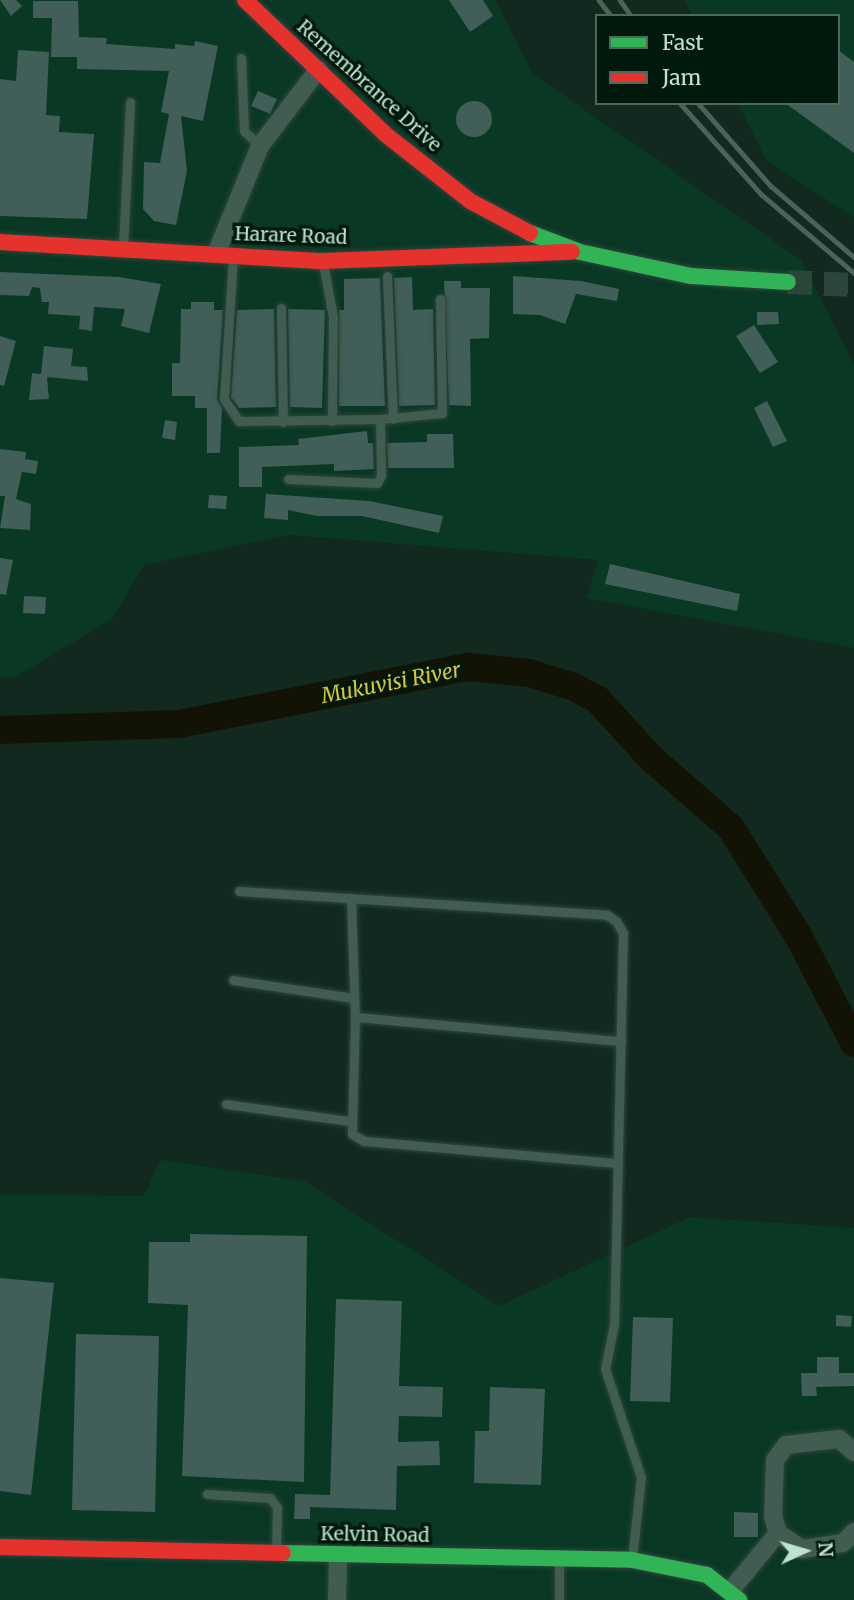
<!DOCTYPE html>
<style>
body{margin:0}
#map{position:relative;width:854px;height:1600px;overflow:hidden;background:#122920;font-family:Merriweather,serif}
div>[style]{position:absolute}
[style*='--x']{left:calc(var(--x)*1px);top:calc(var(--y)*1px);width:calc(var(--w)*1px);rotate:calc(var(--a)*1deg)}
.built>*{inset:0;background:#093825}
.river>*{height:28px;margin:-14px;padding:0 14px;transform-origin:14px;border-radius:14px;background:#131305}
.building>*{inset:0;background:#415e58}
.round{border-radius:50%}
.secondary-tunnel>*{height:24px;margin-top:-12px;transform-origin:0;background:repeating-linear-gradient(90deg,#2c453a 0 24px,transparent 0 36px)}
.roads{filter:drop-shadow(0 0 2px #30443b) drop-shadow(0 0 2px #30443b)}
.lane>*{height:9px;margin:-4.5px;padding:0 4.5px;transform-origin:4.5px;border-radius:4.5px;background:#415c50}
.street>*{height:18px;margin:-9px;padding:0 9px;transform-origin:9px;border-radius:9px;background:#415c50}
.fast>*{height:16px;margin:-8px;padding:0 8px;transform-origin:8px;border-radius:8px;background:#30b455}
.jam>*{height:16px;margin:-8px;padding:0 8px;transform-origin:8px;border-radius:8px;background:#e5322d}
.rail>*{height:4.5px;margin:-2.25px;padding:0 2.25px;transform-origin:2.25px;border-radius:2.25px;background:#4c6258}
span{translate:-50% -50%;white-space:nowrap;text-align:center;line-height:1.15;-webkit-text-stroke:7px #00190c;paint-order:stroke}
.street-label{font-size:19px;color:#bee2ce}
.water-label{font-size:21px;color:#d7c539;font-style:italic}
.legend{position:absolute;left:595px;top:14px;width:245px;height:91px;box-sizing:border-box;background:#00190c;border:2px solid #4c695a;margin:0;padding:9px 12px;list-style:none;font-size:21px;color:#bee2ce}
.legend li{display:flex;align-items:center;gap:14px;height:35px}
.legend b{width:35px;border:2px solid #4c695a}
.north{position:absolute;left:770px;top:1516px;width:70px;height:70px;-webkit-text-stroke:5px #00190c;paint-order:stroke;rotate:86deg;font-size:19px;font-weight:700;line-height:28px;text-align:center;color:#bee2ce}
.north::after{content:'';display:block;margin:auto;width:24px;height:32px;background:#bee2ce;clip-path:polygon(50% 0,100% 100%,50% 72%,0 100%)}
</style>
<div id="map">
<div class="built">
<i style="clip-path:polygon(0 0,495px 0,533px 74px,801px 260px,854px 364px,854px 648px,587px 598px,598px 560px,290px 535px,144px 565px,112px 619px,15px 677px,0 677px)"></i>
<i style="clip-path:polygon(685px 0,854px 0,854px 217px,767px 161px,738px 103px,838px 103px,838px 16px,693px 16px)"></i>
<i style="clip-path:polygon(160px 1160px,304px 1181px,499px 1306px,690px 1217px,854px 1228px,854px 1600px,0 1600px,0 1194px,144px 1196px)"></i>
</div>
<div class="river">
<i style="--x:0;--y:730;--w:179;--a:-1.9"></i>
<i style="--x:179;--y:724;--w:295;--a:-11.2"></i>
<i style="--x:468;--y:667;--w:61;--a:5.6"></i>
<i style="--x:529;--y:673;--w:47;--a:17.3"></i>
<i style="--x:574;--y:687;--w:27;--a:28"></i>
<i style="--x:598;--y:700;--w:79;--a:47.6"></i>
<i style="--x:651;--y:758;--w:106;--a:41.2"></i>
<i style="--x:731;--y:828;--w:128;--a:58"></i>
<i style="--x:799;--y:937;--w:119;--a:62.6"></i>
</div>
<div class="building">
<i style="clip-path:polygon(0 0,16px 0,22px 6px,11px 16px)"></i>
<i style="clip-path:polygon(449px 0,483px 0,493px 16px,470px 32px)"></i>
<i style="clip-path:polygon(33px 1px,78px 1px,79px 37px,107px 38px,106px 44px,175px 49px,175px 44px,194px 46px,195px 41px,218px 46px,203px 121px,181px 116px,187px 171px,176px 225px,154px 221px,143px 209px,144px 162px,160px 163px,169px 114px,161px 112px,169px 71px,77px 69px,77px 57px,51px 57px,52px 18px,33px 18px)"></i>
<i style="clip-path:polygon(18px 50px,49px 52px,46px 115px,60px 116px,59px 132px,94px 134px,87px 219px,0 216px,0 79px,16px 81px)"></i>
<i style="clip-path:polygon(838px 50px,854px 62px,854px 153px,785px 103px,838px 103px)"></i>
<i style="clip-path:polygon(258px 91px,277px 99px,270px 114px,251px 106px)"></i>
<i class="round" style="left:456px;top:101px;width:36px;height:36px"></i>
<i style="clip-path:polygon(0 272px,119px 277px,161px 284px,149px 333px,121px 326px,125px 309px,94px 307px,92px 331px,79px 329px,80px 316px,48px 314px,49px 302px,42px 302px,40px 288px,32px 287px,29px 296px,0 295px)"></i>
<i style="clip-path:polygon(513px 276px,581px 281px,619px 289px,617px 301px,576px 294px,565px 324px,540px 315px,513px 314px)"></i>
<i style="clip-path:polygon(412px 277px,413px 310px,433px 309px,435px 405px,399px 406px,394px 278px)"></i>
<i style="clip-path:polygon(380px 278px,385px 406px,339px 406px,339px 310px,344px 310px,344px 279px)"></i>
<i style="clip-path:polygon(444px 281px,461px 281px,461px 288px,490px 288px,489px 338px,470px 339px,471px 406px,449px 405px)"></i>
<i style="clip-path:polygon(191px 302px,214px 302px,214px 310px,223px 310px,217px 399px,222px 408px,220px 453px,207px 453px,207px 408px,195px 408px,195px 396px,172px 396px,172px 363px,180px 363px,181px 309px,191px 309px)"></i>
<i style="clip-path:polygon(274px 309px,276px 407px,239px 408px,231px 397px,237px 310px)"></i>
<i style="clip-path:polygon(288px 309px,325px 310px,322px 408px,290px 407px)"></i>
<i style="clip-path:polygon(757px 312px,778px 312px,779px 324px,757px 325px)"></i>
<i style="clip-path:polygon(754px 325px,778px 362px,760px 373px,736px 336px)"></i>
<i style="clip-path:polygon(0 336px,16px 341px,4px 386px,0 385px)"></i>
<i style="clip-path:polygon(44px 346px,73px 349px,71px 366px,87px 367px,88px 381px,47px 377px,49px 399px,29px 400px,32px 373px,41px 374px)"></i>
<i style="clip-path:polygon(767px 401px,787px 441px,773px 447px,754px 408px)"></i>
<i style="clip-path:polygon(165px 420px,177px 422px,175px 440px,162px 438px)"></i>
<i style="clip-path:polygon(367px 431px,368px 443px,373px 443px,374px 469px,334px 471px,334px 464px,262px 467px,262px 487px,239px 487px,239px 447px,299px 445px,298px 439px)"></i>
<i style="clip-path:polygon(427px 434px,453px 434px,454px 468px,388px 468px,387px 443px,427px 442px)"></i>
<i style="clip-path:polygon(0 449px,26px 452px,25px 459px,38px 461px,36px 474px,22px 472px,16px 499px,31px 504px,30px 530px,0 528px,5px 496px,0 496px)"></i>
<i style="clip-path:polygon(266px 494px,369px 501px,443px 516px,439px 533px,362px 516px,317px 516px,288px 510px,288px 520px,264px 518px)"></i>
<i style="clip-path:polygon(209px 495px,227px 496px,226px 509px,208px 508px)"></i>
<i style="clip-path:polygon(0 558px,13px 560px,6px 595px,0 594px)"></i>
<i style="clip-path:polygon(610px 564px,740px 594px,737px 611px,605px 584px)"></i>
<i style="clip-path:polygon(24px 596px,46px 597px,45px 614px,23px 613px)"></i>
<i style="clip-path:polygon(190px 1234px,307px 1236px,304px 1482px,182px 1476px,188px 1305px,148px 1303px,149px 1242px,190px 1242px)"></i>
<i style="clip-path:polygon(0 1278px,54px 1283px,31px 1495px,0 1491px)"></i>
<i style="clip-path:polygon(336px 1299px,402px 1301px,399px 1386px,443px 1387px,442px 1417px,399px 1416px,398px 1442px,439px 1441px,440px 1465px,397px 1466px,396px 1510px,310px 1507px,310px 1519px,294px 1519px,295px 1494px,330px 1495px)"></i>
<i style="clip-path:polygon(836px 1315px,852px 1316px,851px 1327px,836px 1326px)"></i>
<i style="clip-path:polygon(633px 1317px,673px 1318px,670px 1402px,630px 1401px)"></i>
<i style="clip-path:polygon(76px 1334px,159px 1336px,155px 1512px,72px 1510px)"></i>
<i style="clip-path:polygon(817px 1357px,839px 1357px,839px 1373px,854px 1373px,854px 1386px,816px 1387px,817px 1396px,802px 1396px,801px 1373px,817px 1373px)"></i>
<i style="clip-path:polygon(490px 1387px,545px 1389px,541px 1485px,474px 1483px,475px 1431px,489px 1431px)"></i>
<i style="clip-path:polygon(734px 1512px,758px 1513px,758px 1537px,734px 1537px)"></i>
</div>
<div class="secondary-tunnel">
<i style="--x:788;--y:282;--w:66;--a:2.6"></i>
</div>
<div class="roads">
<div class="lane">
<i style="--x:241;--y:58;--w:73;--a:87.6"></i>
<i style="--x:244;--y:131;--w:22;--a:43"></i>
<i style="--x:123;--y:247;--w:145;--a:-87.2"></i>
<i style="--x:233;--y:256;--w:143;--a:93.6"></i>
<i style="--x:224;--y:399;--w:27;--a:56"></i>
<i style="--x:239;--y:421;--w:141;--a:-0.8"></i>
<i style="--x:380;--y:419;--w:62;--a:-5.5"></i>
<i style="--x:442;--y:413;--w:114;--a:-91"></i>
<i style="--x:323;--y:263;--w:55;--a:79.5"></i>
<i style="--x:333;--y:317;--w:104;--a:90.6"></i>
<i style="--x:387;--y:276;--w:143;--a:87.6"></i>
<i style="--x:281;--y:308;--w:114;--a:89"></i>
<i style="--x:288;--y:479;--w:89;--a:2.6"></i>
<i style="--x:377;--y:483;--w:8;--a:-60"></i>
<i style="--x:381;--y:476;--w:57;--a:-91"></i>
<i style="--x:239;--y:891;--w:369;--a:3.7"></i>
<i style="--x:607;--y:915;--w:11;--a:34"></i>
<i style="--x:616;--y:921;--w:14;--a:60"></i>
<i style="--x:623;--y:933;--w:391;--a:91.3"></i>
<i style="--x:614;--y:1324;--w:46;--a:101.3"></i>
<i style="--x:605;--y:1369;--w:114;--a:71.6"></i>
<i style="--x:641;--y:1477;--w:81;--a:96.3"></i>
<i style="--x:351;--y:898;--w:119;--a:88.1"></i>
<i style="--x:355;--y:1017;--w:117;--a:91.5"></i>
<i style="--x:352;--y:1134;--w:14;--a:30"></i>
<i style="--x:364;--y:1141;--w:255;--a:5"></i>
<i style="--x:233;--y:980;--w:122;--a:8.5"></i>
<i style="--x:355;--y:1017;--w:267;--a:5.2"></i>
<i style="--x:226;--y:1104;--w:124;--a:7.9"></i>
<i style="--x:207;--y:1494;--w:63;--a:3.6"></i>
<i style="--x:270;--y:1498;--w:11;--a:52"></i>
<i style="--x:277;--y:1507;--w:46;--a:91.2"></i>
<i style="--x:559;--y:1560;--w:40;--a:90"></i>
</div>
<div class="street">
<i style="--x:216;--y:254;--w:117;--a:-67.8"></i>
<i style="--x:260;--y:146;--w:96;--a:-52.7"></i>
<i style="--x:854;--y:1452;--w:20;--a:-139"></i>
<i style="--x:839;--y:1439;--w:53;--a:173.5"></i>
<i style="--x:786;--y:1445;--w:19;--a:126"></i>
<i style="--x:775;--y:1460;--w:56;--a:92"></i>
<i style="--x:773;--y:1516;--w:18;--a:74"></i>
<i style="--x:778;--y:1533;--w:29;--a:34"></i>
<i style="--x:802;--y:1549;--w:41;--a:-8.3"></i>
<i style="--x:843;--y:1543;--w:16;--a:-45"></i>
<i style="--x:731;--y:1590;--w:74;--a:-50.5"></i>
<i style="--x:337;--y:1600;--w:44;--a:-88.7"></i>
</div>
<div class="fast">
<i style="--x:530;--y:233;--w:53;--a:20.8"></i>
<i style="--x:580;--y:252;--w:114;--a:12.2"></i>
<i style="--x:691;--y:276;--w:97;--a:3.5"></i>
<i style="--x:283;--y:1553;--w:349;--a:1.1"></i>
<i style="--x:632;--y:1560;--w:76;--a:11.3"></i>
<i style="--x:707;--y:1575;--w:41;--a:38"></i>
</div>
<div class="jam">
<i style="--x:245;--y:0;--w:194;--a:43.7"></i>
<i style="--x:385;--y:134;--w:108;--a:38.2"></i>
<i style="--x:470;--y:201;--w:68;--a:28.1"></i>
<i style="--x:0;--y:242;--w:323;--a:3.4"></i>
<i style="--x:322;--y:261;--w:250;--a:-2.1"></i>
<i style="--x:0;--y:1547;--w:283;--a:1.2"></i>
</div>
</div>
<div class="rail">
<i style="--x:599;--y:0;--w:20;--a:53"></i>
<i style="--x:620;--y:0;--w:19;--a:55"></i>
<i style="--x:680;--y:103;--w:122;--a:48.3"></i>
<i style="--x:761;--y:194;--w:122;--a:40.3"></i>
<i style="--x:698;--y:103;--w:111;--a:48.7"></i>
<i style="--x:771;--y:186;--w:109;--a:40.5"></i>
</div>
<div class="street-label">
<span style="left:369px;top:86px;rotate:42deg">Remembrance Drive</span>
<span style="left:291px;top:236px;rotate:2deg">Harare Road</span>
<span style="left:375px;top:1535px;rotate:1deg">Kelvin Road</span>
</div>
<div class="water-label">
<span style="left:391px;top:683px;rotate:-11deg">Mukuvisi River</span>
</div>
<ul class="legend">
<li><b style="height:9px;background:#30b455"></b>Fast</li>
<li><b style="height:9px;background:#e5322d"></b>Jam</li>
</ul>
<div class="north">N</div>
</div>
